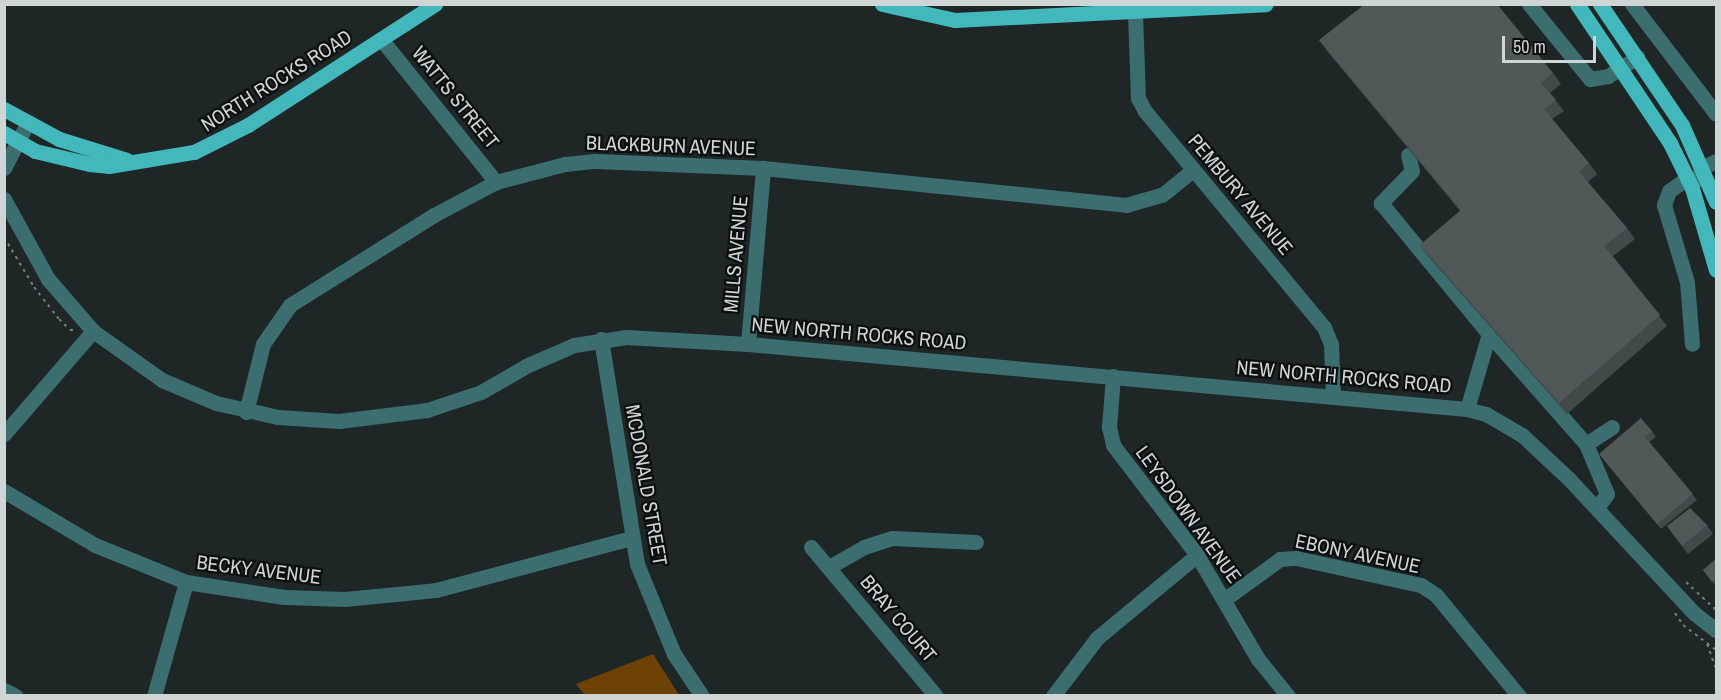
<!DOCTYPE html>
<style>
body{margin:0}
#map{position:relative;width:1721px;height:700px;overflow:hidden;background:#1e2626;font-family:"Archivo Narrow",sans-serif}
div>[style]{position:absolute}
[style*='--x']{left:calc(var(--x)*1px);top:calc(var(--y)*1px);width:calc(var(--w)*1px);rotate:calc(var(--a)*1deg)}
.green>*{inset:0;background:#6e4105}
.path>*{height:2px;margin-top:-1px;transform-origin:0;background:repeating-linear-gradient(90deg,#777d7d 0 3px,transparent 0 7.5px)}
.minor>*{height:15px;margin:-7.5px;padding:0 7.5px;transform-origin:7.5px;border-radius:7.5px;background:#3c6e70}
.major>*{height:15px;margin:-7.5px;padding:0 7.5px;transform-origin:7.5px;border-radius:7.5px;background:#43b8bc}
.wall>*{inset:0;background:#414949}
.building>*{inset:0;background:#505858}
span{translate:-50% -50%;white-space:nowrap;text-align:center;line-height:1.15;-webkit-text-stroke:4.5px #0b0e0e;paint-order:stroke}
.street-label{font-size:20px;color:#cfd4d4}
.frame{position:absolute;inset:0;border:6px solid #cfd4d4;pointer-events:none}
.scale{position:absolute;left:1502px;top:36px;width:94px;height:27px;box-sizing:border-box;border:3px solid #cfd4d4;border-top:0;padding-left:8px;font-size:18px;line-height:21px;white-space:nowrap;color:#cfd4d4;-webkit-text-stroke:4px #0b0e0e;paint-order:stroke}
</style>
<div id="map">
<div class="green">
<i style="clip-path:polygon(653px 654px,679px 695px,585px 695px,576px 684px)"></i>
</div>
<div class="path">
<i style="--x:4;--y:237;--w:58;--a:59"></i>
<i style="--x:34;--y:287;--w:41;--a:52"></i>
<i style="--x:59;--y:319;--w:16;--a:45"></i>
<i style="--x:70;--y:330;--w:5;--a:0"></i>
<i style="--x:1686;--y:582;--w:41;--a:43"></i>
<i style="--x:1675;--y:613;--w:14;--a:56"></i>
<i style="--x:1683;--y:625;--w:41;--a:37.1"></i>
<i style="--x:1707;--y:644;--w:27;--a:70"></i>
</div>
<div class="minor">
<i style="--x:1529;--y:4;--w:97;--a:50.9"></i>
<i style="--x:1590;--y:79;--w:18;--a:-9"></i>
<i style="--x:1608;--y:76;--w:35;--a:-33"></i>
<i style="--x:1632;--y:4;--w:138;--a:52.6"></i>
<i style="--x:1135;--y:13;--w:85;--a:88"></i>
<i style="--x:1138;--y:98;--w:15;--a:62"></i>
<i style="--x:1145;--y:111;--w:281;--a:50.4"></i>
<i style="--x:1324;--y:327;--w:18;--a:68"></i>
<i style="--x:1331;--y:344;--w:51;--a:87.8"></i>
<i style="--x:381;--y:39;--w:184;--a:51.2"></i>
<i style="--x:1408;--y:155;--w:16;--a:76"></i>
<i style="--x:1412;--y:171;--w:45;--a:134.1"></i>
<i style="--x:1381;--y:203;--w:170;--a:50.5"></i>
<i style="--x:4;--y:168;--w:50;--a:-62.4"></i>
<i style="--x:1687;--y:178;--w:22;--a:144"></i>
<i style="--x:1669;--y:191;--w:15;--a:110"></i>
<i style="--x:1664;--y:205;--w:80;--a:73.4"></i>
<i style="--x:1687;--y:282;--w:62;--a:85.4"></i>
<i style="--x:1696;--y:180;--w:15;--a:-62"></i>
<i style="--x:1703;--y:167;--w:14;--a:-25"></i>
<i style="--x:4;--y:199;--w:91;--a:61.2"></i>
<i style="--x:48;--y:279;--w:69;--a:49.1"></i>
<i style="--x:93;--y:331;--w:85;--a:35.4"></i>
<i style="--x:162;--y:380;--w:59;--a:23.1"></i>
<i style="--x:216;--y:403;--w:64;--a:12.7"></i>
<i style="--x:278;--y:417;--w:61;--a:3.8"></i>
<i style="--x:339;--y:421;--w:89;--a:-7.1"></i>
<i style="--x:427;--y:410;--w:57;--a:-18.4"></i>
<i style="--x:481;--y:392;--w:54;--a:-29.9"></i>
<i style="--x:528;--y:365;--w:50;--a:-23.5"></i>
<i style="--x:574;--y:345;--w:53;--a:-8.7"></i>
<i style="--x:626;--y:337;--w:122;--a:3.3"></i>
<i style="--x:748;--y:344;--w:722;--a:5.17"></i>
<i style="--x:1467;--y:409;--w:20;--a:15"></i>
<i style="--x:1486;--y:414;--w:42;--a:30.3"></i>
<i style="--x:1522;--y:435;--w:64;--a:43.1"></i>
<i style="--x:1569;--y:479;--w:183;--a:47"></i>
<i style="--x:1694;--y:613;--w:28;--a:38"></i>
<i style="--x:601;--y:339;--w:228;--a:80.9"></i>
<i style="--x:637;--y:564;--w:97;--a:67.7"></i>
<i style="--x:674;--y:654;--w:50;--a:56.3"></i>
<i style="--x:748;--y:344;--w:177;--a:-85.1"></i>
<i style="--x:1113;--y:376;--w:51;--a:94.5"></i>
<i style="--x:1109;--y:427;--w:18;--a:77"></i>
<i style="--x:1113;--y:445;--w:138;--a:52.6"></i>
<i style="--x:1197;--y:555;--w:121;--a:59.6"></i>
<i style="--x:1258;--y:659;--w:48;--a:51"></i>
<i style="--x:1467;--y:409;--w:78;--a:-73.7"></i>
<i style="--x:1489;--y:334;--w:147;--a:48.6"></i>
<i style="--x:1586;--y:444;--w:31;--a:-33"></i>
<i style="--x:246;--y:412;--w:70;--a:-76"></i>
<i style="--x:263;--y:344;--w:47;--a:-55.3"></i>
<i style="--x:290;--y:305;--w:170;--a:-32"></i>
<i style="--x:434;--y:215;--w:70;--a:-28"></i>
<i style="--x:496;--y:182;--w:71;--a:-14.6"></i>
<i style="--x:565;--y:164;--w:30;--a:-6"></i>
<i style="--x:595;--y:161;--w:168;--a:2.4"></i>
<i style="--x:763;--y:168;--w:365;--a:5.8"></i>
<i style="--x:1126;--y:205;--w:37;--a:-16"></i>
<i style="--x:1162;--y:195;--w:40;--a:-39"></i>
<i style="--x:4;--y:434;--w:136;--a:-49.2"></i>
<i style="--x:1586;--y:444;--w:54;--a:67.2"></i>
<i style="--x:1607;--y:494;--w:17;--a:126"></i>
<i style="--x:4;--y:491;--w:106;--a:30.7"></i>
<i style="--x:95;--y:545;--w:98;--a:22.1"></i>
<i style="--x:186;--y:582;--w:99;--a:8.7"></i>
<i style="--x:284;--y:597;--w:61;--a:1.9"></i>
<i style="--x:345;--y:599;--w:91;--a:-5.6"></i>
<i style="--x:436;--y:590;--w:202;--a:-14.9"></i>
<i style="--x:811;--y:547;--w:194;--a:50"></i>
<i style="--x:829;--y:567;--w:40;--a:-29.7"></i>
<i style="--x:864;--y:547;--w:29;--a:-18"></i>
<i style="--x:892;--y:538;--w:84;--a:2.7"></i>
<i style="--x:1225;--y:599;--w:68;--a:-36"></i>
<i style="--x:1280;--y:559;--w:16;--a:-4"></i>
<i style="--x:1296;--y:558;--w:128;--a:12.2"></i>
<i style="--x:1421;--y:585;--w:18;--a:34"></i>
<i style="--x:1436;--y:595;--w:131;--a:50.6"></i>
<i style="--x:4;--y:690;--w:13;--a:27"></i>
<i style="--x:154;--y:696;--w:118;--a:-74.3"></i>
<i style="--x:1053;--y:696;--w:73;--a:-52.8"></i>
<i style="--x:1097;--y:638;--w:130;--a:-39.7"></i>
</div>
<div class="major">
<i style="--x:882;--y:4;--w:75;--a:12.4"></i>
<i style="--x:955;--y:20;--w:311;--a:-2.9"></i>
<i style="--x:1577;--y:4;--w:167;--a:56.2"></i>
<i style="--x:1670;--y:143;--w:50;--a:63.9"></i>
<i style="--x:1692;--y:188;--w:85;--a:73.7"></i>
<i style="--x:1600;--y:4;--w:146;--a:55.9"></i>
<i style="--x:1682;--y:125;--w:84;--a:66.2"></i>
<i style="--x:4;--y:109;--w:63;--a:28.6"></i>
<i style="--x:59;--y:139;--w:71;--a:17.2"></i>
<i style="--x:4;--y:133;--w:36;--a:30"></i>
<i style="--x:35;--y:151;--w:57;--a:13.3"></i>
<i style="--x:90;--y:164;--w:19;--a:6"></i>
<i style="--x:109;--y:166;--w:86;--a:-9.4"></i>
<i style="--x:194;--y:152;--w:60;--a:-26.6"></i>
<i style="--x:248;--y:125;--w:223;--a:-32.9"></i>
</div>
<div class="wall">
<i style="clip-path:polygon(1319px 40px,1553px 73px,1561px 84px,1550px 93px,1564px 111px,1552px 119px,1589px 163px,1597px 174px,1588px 182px,1627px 228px,1635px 239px,1613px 256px,1667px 326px,1567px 414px,1428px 256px,1420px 245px,1460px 211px,1327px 51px)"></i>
<i style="clip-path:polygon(1652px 431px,1656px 437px,1649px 442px,1697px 500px,1661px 529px,1599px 454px)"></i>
<i style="clip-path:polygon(1707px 525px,1713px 534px,1688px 554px,1667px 526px)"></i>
<i style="clip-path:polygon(1716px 559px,1716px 582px,1714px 584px,1703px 570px)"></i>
</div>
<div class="building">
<i style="clip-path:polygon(1365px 4px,1497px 4px,1553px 73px,1541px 83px,1556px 100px,1544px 109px,1589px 163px,1579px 172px,1627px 228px,1604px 246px,1660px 315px,1559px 403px,1420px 245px,1461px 210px,1319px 40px)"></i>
<i style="clip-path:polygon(1641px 418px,1652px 431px,1645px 437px,1693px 494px,1657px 524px,1599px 454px)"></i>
<i style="clip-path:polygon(1690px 508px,1707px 525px,1682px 546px,1667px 526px)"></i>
<i style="clip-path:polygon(1716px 559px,1716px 578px,1712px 582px,1703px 570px)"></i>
</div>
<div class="street-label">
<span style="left:276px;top:80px;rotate:-32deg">NORTH ROCKS ROAD</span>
<span style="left:456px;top:97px;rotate:51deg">WATTS STREET</span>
<span style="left:671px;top:145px;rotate:2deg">BLACKBURN AVENUE</span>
<span style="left:1241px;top:194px;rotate:50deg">PEMBURY AVENUE</span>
<span style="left:735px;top:254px;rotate:-85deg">MILLS AVENUE</span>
<span style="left:859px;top:333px;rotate:5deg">NEW NORTH ROCKS ROAD</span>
<span style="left:1344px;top:376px;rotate:5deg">NEW NORTH ROCKS ROAD</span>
<span style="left:647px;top:485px;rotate:80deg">MCDONALD STREET</span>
<span style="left:1189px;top:514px;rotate:54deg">LEYSDOWN AVENUE</span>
<span style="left:1358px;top:553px;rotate:12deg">EBONY AVENUE</span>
<span style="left:259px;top:569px;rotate:7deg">BECKY AVENUE</span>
<span style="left:899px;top:618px;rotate:50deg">BRAY COURT</span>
</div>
<div class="frame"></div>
<div class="scale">50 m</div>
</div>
